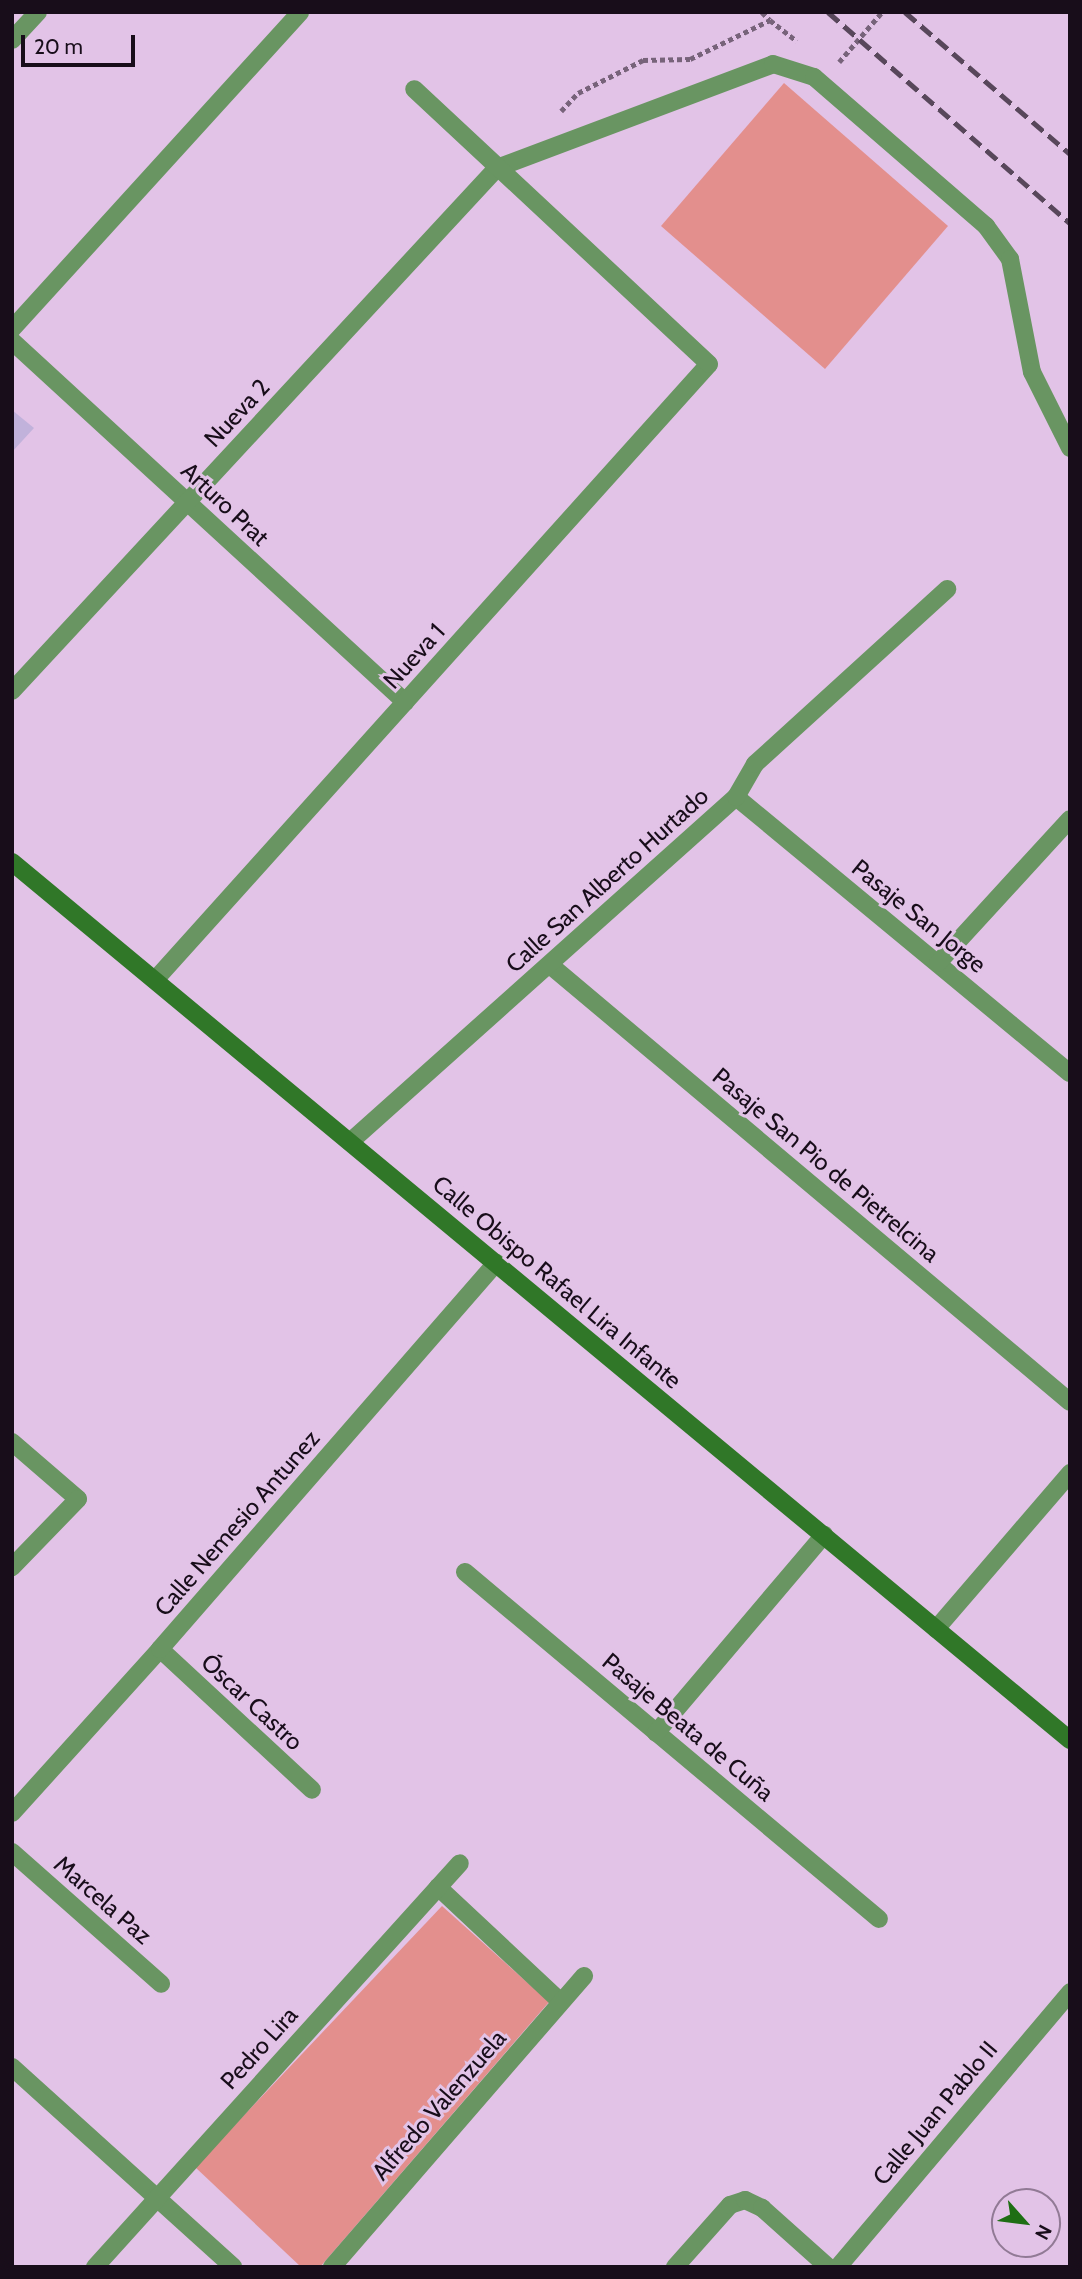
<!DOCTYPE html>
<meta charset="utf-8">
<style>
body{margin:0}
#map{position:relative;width:1082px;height:2279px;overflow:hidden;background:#e2c3e7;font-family:Cabin,sans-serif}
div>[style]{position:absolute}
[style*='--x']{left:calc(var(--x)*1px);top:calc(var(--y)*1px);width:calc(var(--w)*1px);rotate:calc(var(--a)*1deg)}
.green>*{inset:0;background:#e38f8d}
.building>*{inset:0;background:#c1b2db}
.path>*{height:4.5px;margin-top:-2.25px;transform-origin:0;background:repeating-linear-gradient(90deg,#77637a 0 5px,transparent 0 8.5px)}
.lane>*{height:18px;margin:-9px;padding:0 9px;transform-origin:9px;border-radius:9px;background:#699562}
.street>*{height:18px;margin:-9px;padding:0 9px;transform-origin:9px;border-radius:9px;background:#699562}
.secondary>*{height:18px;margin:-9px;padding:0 9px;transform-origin:9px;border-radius:9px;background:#307728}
.rail>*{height:5px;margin-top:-2.5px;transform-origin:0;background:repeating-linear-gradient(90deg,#58475b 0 14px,transparent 0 21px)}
span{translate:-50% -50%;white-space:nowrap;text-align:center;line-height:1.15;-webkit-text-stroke:6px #e2c3e7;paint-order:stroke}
.street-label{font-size:24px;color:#180d1a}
.frame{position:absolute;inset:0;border:14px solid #180d1a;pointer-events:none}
.north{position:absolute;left:991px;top:2188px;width:70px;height:70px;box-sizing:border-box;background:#e2c3e7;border:2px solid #917a95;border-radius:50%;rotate:118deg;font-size:19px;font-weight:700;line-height:28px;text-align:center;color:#180d1a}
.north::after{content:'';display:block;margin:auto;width:24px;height:32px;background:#1e6e14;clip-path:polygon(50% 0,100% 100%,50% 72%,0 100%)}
.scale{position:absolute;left:21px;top:35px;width:114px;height:32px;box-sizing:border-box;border:4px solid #180d1a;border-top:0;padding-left:9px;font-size:21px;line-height:24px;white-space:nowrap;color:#180d1a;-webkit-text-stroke:5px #e2c3e7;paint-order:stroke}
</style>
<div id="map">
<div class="green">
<i style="clip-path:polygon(784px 83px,948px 226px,825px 369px,661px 226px)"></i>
<i style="clip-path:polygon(442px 1906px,549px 2002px,320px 2267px,301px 2267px,195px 2167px)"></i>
</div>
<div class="building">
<i style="clip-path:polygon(12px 410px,34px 428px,12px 452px)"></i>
</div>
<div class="path">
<i style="--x:762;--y:12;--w:11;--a:45"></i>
<i style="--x:839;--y:62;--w:66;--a:-49.3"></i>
<i style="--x:561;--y:111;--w:25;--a:-47"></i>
<i style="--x:578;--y:93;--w:73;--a:-26.9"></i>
<i style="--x:643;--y:60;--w:47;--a:-1.2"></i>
<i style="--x:690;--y:59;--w:89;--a:-26"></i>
<i style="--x:770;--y:20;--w:34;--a:38"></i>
</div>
<div class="lane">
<i style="--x:497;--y:168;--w:295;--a:-20.6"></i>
<i style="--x:773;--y:64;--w:43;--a:17.6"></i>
<i style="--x:814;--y:77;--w:228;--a:40.9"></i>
<i style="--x:986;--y:226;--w:41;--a:54"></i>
<i style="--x:1010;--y:259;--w:115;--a:79"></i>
<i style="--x:1032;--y:372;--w:85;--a:63.4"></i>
</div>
<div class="street">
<i style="--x:12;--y:40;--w:38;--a:-47"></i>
<i style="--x:12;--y:329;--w:428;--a:-47.7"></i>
<i style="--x:12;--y:341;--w:534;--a:42.57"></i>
<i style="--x:12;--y:691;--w:713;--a:-47.16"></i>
<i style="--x:736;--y:797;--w:433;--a:39.6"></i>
<i style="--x:938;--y:963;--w:195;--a:-47.5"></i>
<i style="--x:550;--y:965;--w:679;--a:40.04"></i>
<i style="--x:155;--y:980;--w:828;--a:-48.03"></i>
<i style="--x:709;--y:364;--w:403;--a:-137"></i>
<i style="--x:350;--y:1142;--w:518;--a:-41.79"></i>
<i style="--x:736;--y:797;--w:38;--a:-60"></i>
<i style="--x:755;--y:764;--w:260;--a:-42.3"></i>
<i style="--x:12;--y:1442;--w:87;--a:40.8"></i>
<i style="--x:78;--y:1499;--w:95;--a:134.1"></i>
<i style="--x:465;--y:1572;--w:540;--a:39.97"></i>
<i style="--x:936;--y:1629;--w:206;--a:-49.3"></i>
<i style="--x:160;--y:1649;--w:207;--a:42.8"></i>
<i style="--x:656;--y:1733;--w:260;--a:-49.7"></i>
<i style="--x:12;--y:1813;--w:221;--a:-47.9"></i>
<i style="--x:160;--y:1649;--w:512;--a:-48.96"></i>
<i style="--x:12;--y:1852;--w:199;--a:41.5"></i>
<i style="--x:438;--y:1887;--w:168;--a:43.1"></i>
<i style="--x:12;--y:2067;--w:298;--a:42.1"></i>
<i style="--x:95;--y:2267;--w:544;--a:-47.9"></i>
<i style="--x:332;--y:2267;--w:385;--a:-49.1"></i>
<i style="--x:675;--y:2267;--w:83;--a:-48.4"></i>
<i style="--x:730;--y:2205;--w:16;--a:-18"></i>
<i style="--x:745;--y:2200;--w:19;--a:25"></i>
<i style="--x:762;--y:2208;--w:89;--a:41.8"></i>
<i style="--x:838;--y:2267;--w:360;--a:-49.8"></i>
</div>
<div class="secondary">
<i style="--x:12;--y:862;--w:1375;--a:39.69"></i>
</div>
<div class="rail">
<i style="--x:828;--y:12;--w:321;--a:41.1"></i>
<i style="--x:905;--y:12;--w:218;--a:40.7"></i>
</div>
<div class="street-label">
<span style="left:237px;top:413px;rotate:-47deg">Nueva 2</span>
<span style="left:225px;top:504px;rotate:43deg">Arturo Prat</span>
<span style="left:414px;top:656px;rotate:-48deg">Nueva 1</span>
<span style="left:607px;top:880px;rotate:-42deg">Calle San Alberto Hurtado</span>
<span style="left:919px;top:916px;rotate:39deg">Pasaje San Jorge</span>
<span style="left:826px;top:1165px;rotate:40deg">Pasaje San Pio de Pietrelcina</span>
<span style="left:557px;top:1282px;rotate:40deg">Calle Obispo Rafael Lira Infante</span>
<span style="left:237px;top:1523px;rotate:-49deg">Calle Nemesio Antunez</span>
<span style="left:252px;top:1702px;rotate:43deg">Óscar Castro</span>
<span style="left:688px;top:1727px;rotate:40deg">Pasaje Beata de Cuña</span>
<span style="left:103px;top:1900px;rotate:41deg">Marcela Paz</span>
<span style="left:259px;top:2048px;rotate:-48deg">Pedro Lira</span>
<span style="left:439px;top:2105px;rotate:-49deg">Alfredo Valenzuela</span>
<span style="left:935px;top:2113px;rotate:-50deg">Calle Juan Pablo II</span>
</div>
<div class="frame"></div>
<div class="north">N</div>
<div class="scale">20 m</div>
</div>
